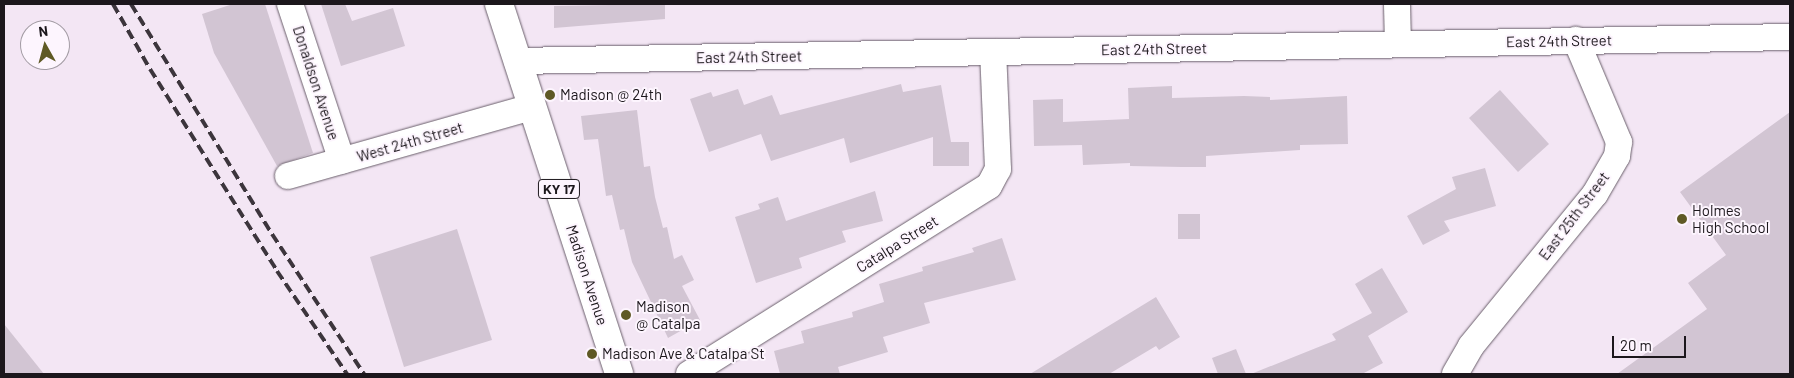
<!DOCTYPE html>
<style>
body{margin:0}
#map{position:relative;width:1794px;height:378px;overflow:hidden;background:#f3e6f4;font-family:Barlow,sans-serif}
div>[style]{position:absolute}
[style*='--x']{left:calc(var(--x)*1px);top:calc(var(--y)*1px);width:calc(var(--w)*1px);rotate:calc(var(--a)*1deg)}
.building>*{inset:0;background:#d2c5d3}
.roads{filter:drop-shadow(0 0 1px #6a5f6b) drop-shadow(0 0 1px #6a5f6b)}
.street>*{height:26px;margin:-13px;padding:0 13px;transform-origin:13px;border-radius:13px;background:#fff}
.primary>*{height:28px;margin:-14px;padding:0 14px;transform-origin:14px;border-radius:14px;background:#fff}
.rail>*{height:4px;margin-top:-2px;transform-origin:0;background:repeating-linear-gradient(90deg,#3c353c 0 10px,transparent 0 15px)}
.dots>*{width:14px;height:14px;translate:-50% -50%;box-sizing:border-box;border:2px solid #fdf5fe;border-radius:50%}
span{translate:-50% -50%;white-space:nowrap;text-align:center;line-height:1.15;-webkit-text-stroke:4px #fdf5fe;paint-order:stroke}
.shield-label span{padding:1px 4px;background:#fdf5fe;border:1px solid;border-radius:4px;-webkit-text-stroke-width:0}
.shield-label{font-size:14px;color:#1c171c;font-weight:700}
.street-label{font-size:15px;color:#1c171c}
.poi-label{font-size:15px;color:#1c171c}
.left{translate:0 -50%;text-align:left}
.frame{position:absolute;inset:0;border:5px solid #1c171c;pointer-events:none}
.north{position:absolute;left:20px;top:20px;width:50px;height:50px;box-sizing:border-box;background:#fdf5fe;border:1px solid #a39ca4;border-radius:50%;rotate:353deg;font-size:14px;font-weight:700;line-height:20px;text-align:center;color:#1c171c}
.north::after{content:'';display:block;margin:auto;width:18px;height:22px;background:#5f5925;clip-path:polygon(50% 0,100% 100%,50% 72%,0 100%)}
.scale{position:absolute;left:1612px;top:336px;width:74px;height:22px;box-sizing:border-box;border:2px solid #1c171c;border-top:0;padding-left:6px;font-size:15px;line-height:18px;white-space:nowrap;color:#1c171c;-webkit-text-stroke:4px #fdf5fe;paint-order:stroke}
</style>
<div id="map">
<div class="building">
<i style="clip-path:polygon(233px 4px,265px 4px,313px 153px,277px 166px,214px 53px,202px 14px)"></i>
<i style="clip-path:polygon(321px 4px,345px 4px,352px 21px,393px 8px,405px 46px,341px 66px)"></i>
<i style="clip-path:polygon(665px 4px,665px 19px,554px 28px,554px 6px)"></i>
<i style="clip-path:polygon(901px 84px,903px 92px,941px 85px,951px 142px,969px 142px,969px 166px,933px 166px,933px 137px,850px 163px,844px 138px,771px 161px,761px 134px,709px 152px,690px 99px,711px 92px,713px 97px,738px 89px,744px 105px,772px 95px,780px 115px)"></i>
<i style="clip-path:polygon(1172px 86px,1172px 98px,1244px 96px,1270px 97px,1270px 100px,1347px 96px,1348px 144px,1300px 145px,1300px 150px,1206px 156px,1206px 167px,1182px 167px,1130px 166px,1130px 163px,1083px 165px,1082px 145px,1034px 146px,1033px 100px,1063px 99px,1063px 122px,1129px 119px,1128px 88px)"></i>
<i style="clip-path:polygon(1500px 90px,1549px 144px,1518px 172px,1469px 118px)"></i>
<i style="clip-path:polygon(637px 110px,644px 167px,650px 166px,655px 197px,663px 228px,667px 227px,674px 259px,682px 255px,694px 280px,682px 286px,700px 320px,668px 338px,632px 262px,624px 229px,620px 230px,612px 195px,606px 196px,598px 139px,584px 140px,581px 116px)"></i>
<i style="clip-path:polygon(1790px 112px,1790px 374px,1617px 374px,1707px 309px,1688px 283px,1726px 255px,1680px 192px)"></i>
<i style="clip-path:polygon(1485px 168px,1496px 206px,1444px 221px,1450px 231px,1423px 245px,1407px 216px,1456px 189px,1452px 177px)"></i>
<i style="clip-path:polygon(875px 191px,883px 221px,842px 231px,846px 242px,799px 258px,802px 268px,756px 283px,735px 217px,760px 209px,758px 204px,778px 197px,786px 221px)"></i>
<i style="clip-path:polygon(1178px 214px,1200px 214px,1200px 239px,1178px 239px)"></i>
<i style="clip-path:polygon(457px 229px,492px 340px,404px 367px,370px 257px)"></i>
<i style="clip-path:polygon(1002px 238px,1016px 280px,924px 303px,930px 323px,883px 337px,888px 352px,838px 367px,840px 374px,780px 374px,774px 351px,804px 343px,801px 331px,853px 317px,852px 312px,884px 302px,879px 284px,923px 271px,922px 267px,974px 252px,972px 248px)"></i>
<i style="clip-path:polygon(1382px 268px,1408px 312px,1368px 336px,1383px 363px,1362px 374px,1251px 374px,1336px 340px,1332px 334px,1372px 313px,1355px 284px)"></i>
<i style="clip-path:polygon(1156px 297px,1180px 337px,1159px 350px,1156px 346px,1109px 374px,1030px 374px)"></i>
<i style="clip-path:polygon(4px 324px,44px 374px,4px 374px)"></i>
<i style="clip-path:polygon(1236px 349px,1246px 374px,1218px 374px,1212px 358px)"></i>
</div>
<div class="roads">
<div class="street">
<i style="--x:290;--y:4;--w:165;--a:71.7"></i>
<i style="--x:1397;--y:4;--w:40;--a:88.6"></i>
<i style="--x:517;--y:61;--w:1273;--a:-1.08"></i>
<i style="--x:288;--y:176;--w:254;--a:-15.8"></i>
<i style="--x:689;--y:374;--w:354;--a:-32.1"></i>
<i style="--x:989;--y:186;--w:19;--a:-62"></i>
<i style="--x:998;--y:169;--w:117;--a:-92.4"></i>
<i style="--x:1455;--y:374;--w:32;--a:-60"></i>
<i style="--x:1471;--y:346;--w:196;--a:-50.8"></i>
<i style="--x:1595;--y:194;--w:44;--a:-59.9"></i>
<i style="--x:1617;--y:156;--w:14;--a:-82"></i>
<i style="--x:1619;--y:142;--w:111;--a:-112.9"></i>
</div>
<div class="primary">
<i style="--x:499;--y:4;--w:389;--a:72"></i>
</div>
</div>
<div class="rail">
<i style="--x:113;--y:4;--w:75;--a:60.4"></i>
<i style="--x:150;--y:69;--w:239;--a:57.8"></i>
<i style="--x:277;--y:271;--w:125;--a:55.8"></i>
<i style="--x:131;--y:4;--w:270;--a:58.5"></i>
<i style="--x:272;--y:234;--w:168;--a:56.7"></i>
</div>
<div class="dots">
<i style="left:550px;top:95px;background:#5f5925"></i>
<i style="left:1682px;top:219px;background:#5f5925"></i>
<i style="left:626px;top:315px;background:#5f5925"></i>
<i style="left:592px;top:354px;background:#5f5925"></i>
</div>
<div class="shield-label">
<span style="left:559px;top:189px">KY 17</span>
</div>
<div class="street-label">
<span style="left:1559px;top:41px;rotate:-1deg">East 24th Street</span>
<span style="left:1154px;top:49px;rotate:-1deg">East 24th Street</span>
<span style="left:749px;top:57px;rotate:-1deg">East 24th Street</span>
<span style="left:316px;top:83px;rotate:72deg">Donaldson Avenue</span>
<span style="left:410px;top:142px;rotate:-16deg">West 24th Street</span>
<span style="left:1574px;top:216px;rotate:-53deg">East 25th Street</span>
<span style="left:897px;top:244px;rotate:-32deg">Catalpa Street</span>
<span style="left:587px;top:275px;rotate:72deg">Madison Avenue</span>
</div>
<div class="poi-label">
<span class="left" style="left:560px;top:95px">Madison @ 24th</span>
<span class="left" style="left:1692px;top:219px">Holmes<br>High School</span>
<span class="left" style="left:636px;top:315px">Madison<br>@ Catalpa</span>
<span class="left" style="left:602px;top:354px">Madison Ave &amp; Catalpa St</span>
</div>
<div class="frame"></div>
<div class="north">N</div>
<div class="scale">20 m</div>
</div>
